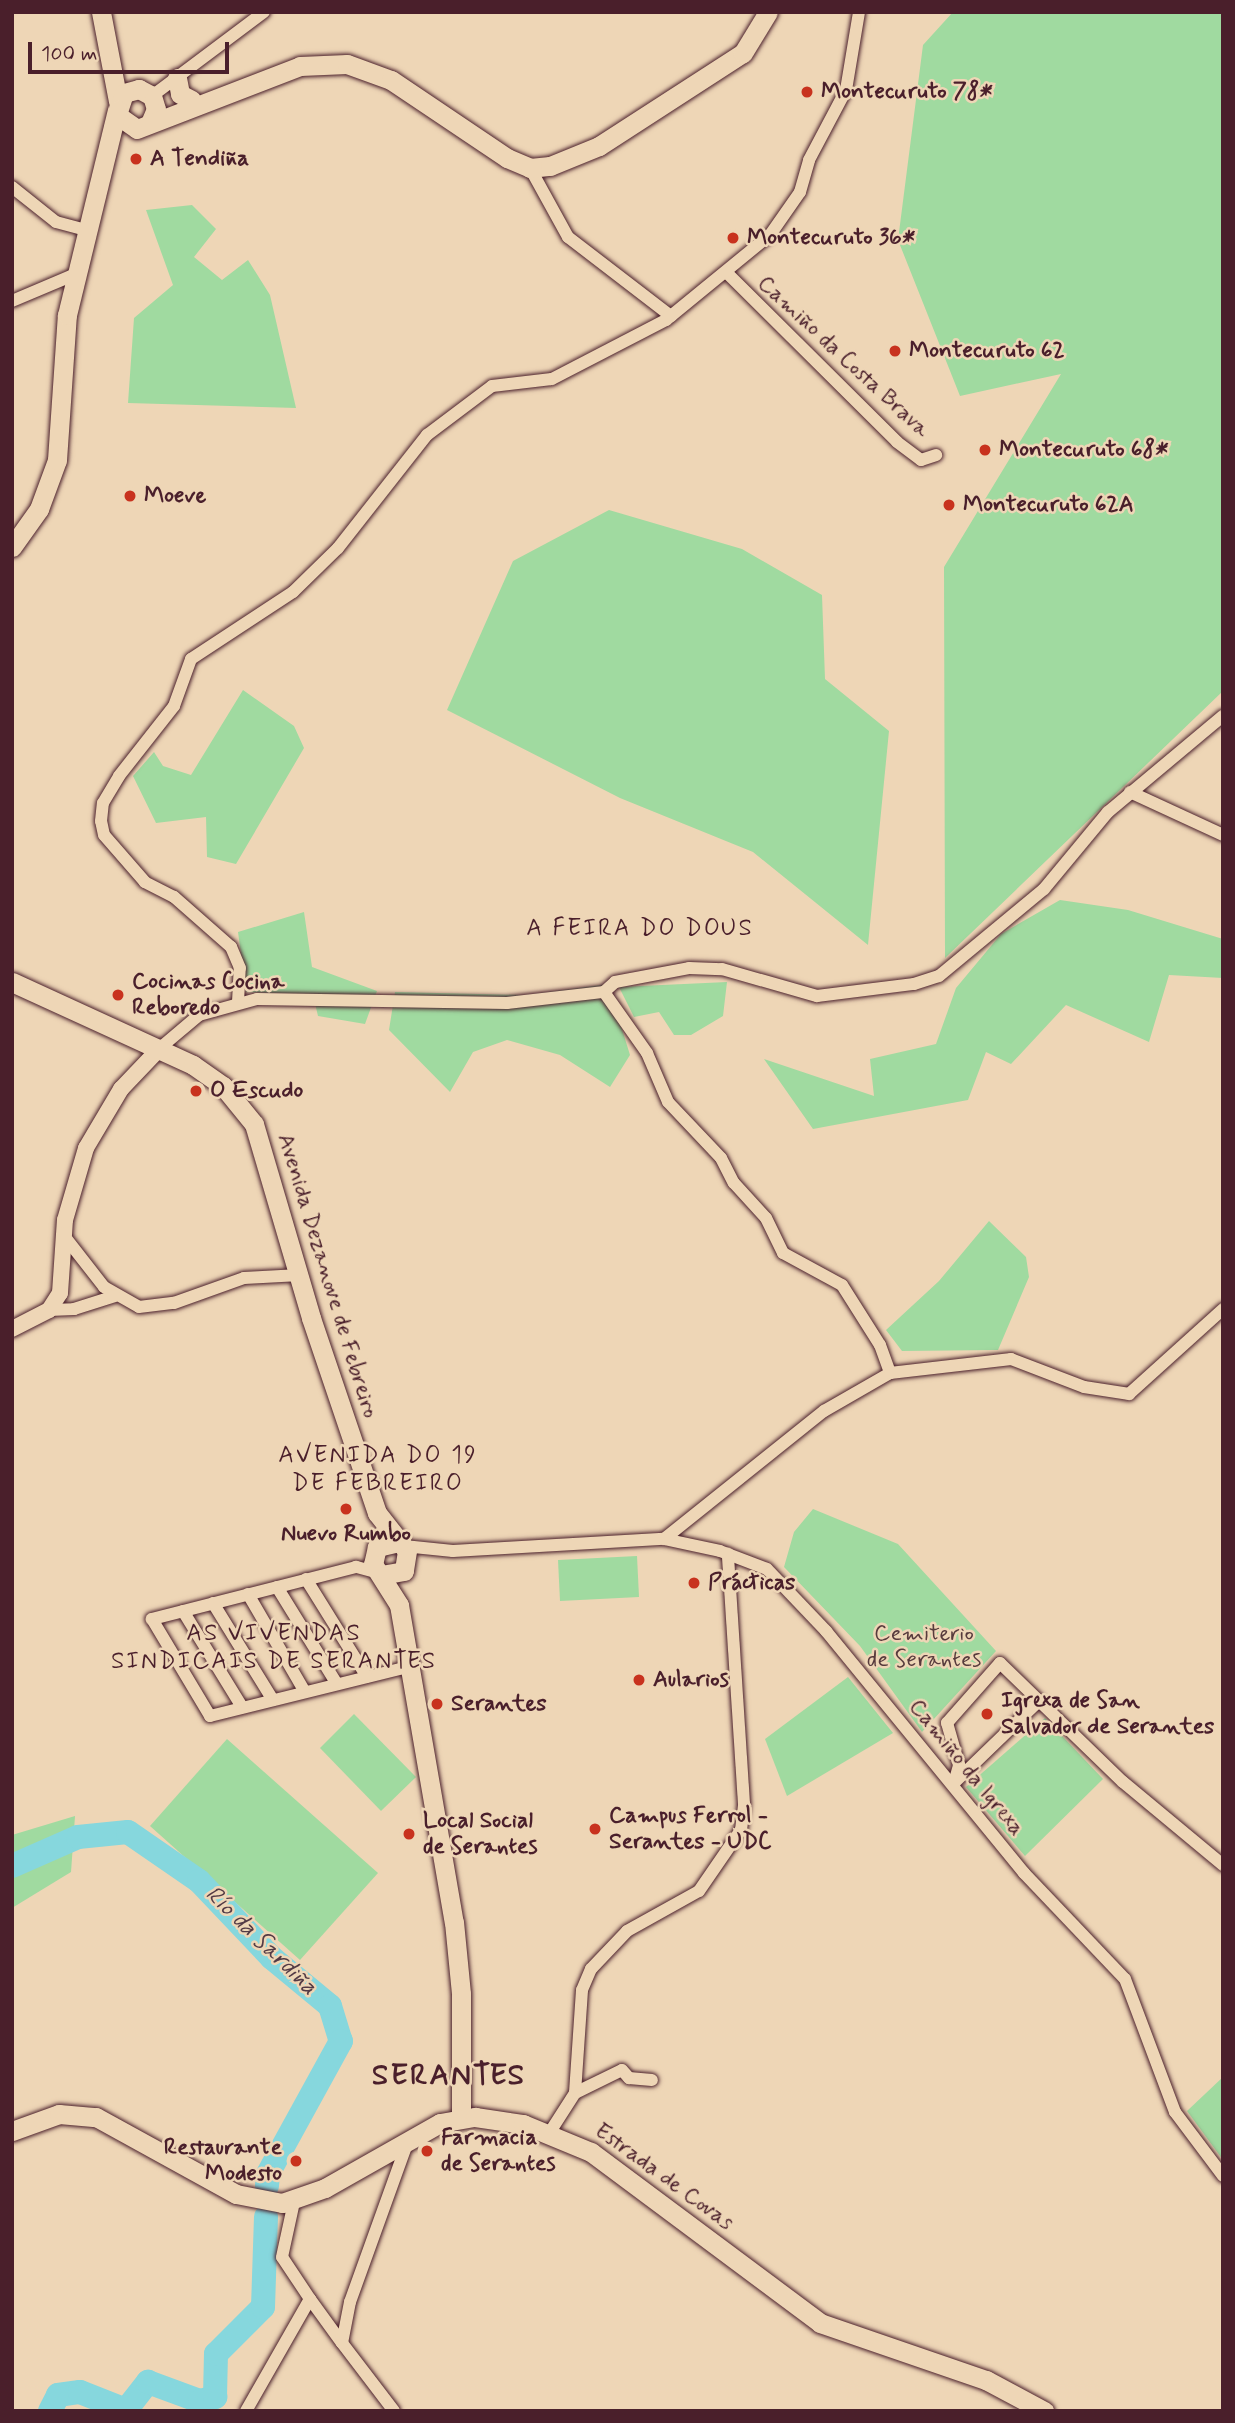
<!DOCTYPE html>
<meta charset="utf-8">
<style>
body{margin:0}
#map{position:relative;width:1235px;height:2423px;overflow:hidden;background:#eed6b6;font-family:Mynerve,sans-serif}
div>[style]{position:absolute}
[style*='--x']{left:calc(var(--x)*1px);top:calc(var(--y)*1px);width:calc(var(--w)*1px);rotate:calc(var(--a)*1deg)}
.green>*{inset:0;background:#a0daa0}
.river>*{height:24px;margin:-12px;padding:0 12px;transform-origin:12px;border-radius:12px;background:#86d7dd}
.roads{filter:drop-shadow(0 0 2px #4a1f2b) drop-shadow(0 0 2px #4a1f2b)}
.minor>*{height:12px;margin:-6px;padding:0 6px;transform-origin:6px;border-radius:6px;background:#eed6b6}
.tertiary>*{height:16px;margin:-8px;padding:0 8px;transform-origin:8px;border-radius:8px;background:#eed6b6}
.secondary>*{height:19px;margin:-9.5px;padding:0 9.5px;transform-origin:9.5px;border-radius:9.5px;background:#eed6b6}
.dots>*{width:19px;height:19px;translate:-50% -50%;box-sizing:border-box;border:4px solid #eed6b6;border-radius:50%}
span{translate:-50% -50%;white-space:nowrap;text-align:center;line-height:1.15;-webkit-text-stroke:5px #eed6b6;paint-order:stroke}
.poi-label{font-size:23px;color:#4a1f2b;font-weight:700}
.left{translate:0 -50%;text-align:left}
.right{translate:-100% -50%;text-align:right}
.street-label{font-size:23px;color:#4a1f2b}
.park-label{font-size:23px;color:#573b3d}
.neighbourhood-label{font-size:24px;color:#4a1f2b;letter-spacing:2px}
.water-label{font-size:24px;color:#533b46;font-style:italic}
.district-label{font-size:30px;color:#4a1f2b;font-weight:700;letter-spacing:2px}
.frame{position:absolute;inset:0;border:14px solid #4a1f2b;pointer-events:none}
.scale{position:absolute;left:28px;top:42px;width:201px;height:32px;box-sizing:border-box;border:4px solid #4a1f2b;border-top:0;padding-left:9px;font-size:21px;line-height:24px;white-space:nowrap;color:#4a1f2b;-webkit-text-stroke:5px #eed6b6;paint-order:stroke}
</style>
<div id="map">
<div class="green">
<i style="clip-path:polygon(953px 12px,1223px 12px,1223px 691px,945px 958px,944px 567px,1061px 374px,960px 396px,898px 240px,923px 45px)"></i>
<i style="clip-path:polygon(192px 205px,216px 229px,194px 257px,222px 280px,248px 260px,270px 295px,296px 408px,128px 403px,134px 318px,173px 285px,146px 210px)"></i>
<i style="clip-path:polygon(609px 510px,742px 549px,822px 595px,825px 679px,889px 731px,868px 945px,753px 852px,620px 798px,447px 710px,513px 561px)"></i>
<i style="clip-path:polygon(243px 690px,294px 726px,304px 748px,236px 864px,207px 857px,206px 817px,156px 823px,133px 776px,154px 752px,163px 766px,191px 775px)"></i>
<i style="clip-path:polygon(1060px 900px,1128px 910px,1223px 939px,1223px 978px,1169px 975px,1149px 1042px,1066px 1005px,1011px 1064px,986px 1052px,968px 1100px,813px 1129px,764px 1059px,874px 1096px,870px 1059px,936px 1044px,956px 988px,1001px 934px)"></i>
<i style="clip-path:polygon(304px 912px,312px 967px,377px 991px,365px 1024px,318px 1016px,313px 995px,246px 992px,238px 932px)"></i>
<i style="clip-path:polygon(727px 982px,723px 1016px,691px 1035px,674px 1035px,659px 1012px,634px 1017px,619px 987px)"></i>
<i style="clip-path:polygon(608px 984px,630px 1055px,610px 1087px,560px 1055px,507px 1040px,473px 1052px,450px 1092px,389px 1030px,395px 992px,525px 995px)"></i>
<i style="clip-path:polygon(989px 1221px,1026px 1257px,1029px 1277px,998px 1350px,902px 1351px,886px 1330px,939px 1281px)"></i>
<i style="clip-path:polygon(813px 1509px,898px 1544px,996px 1651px,922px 1732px,860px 1646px,784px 1567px,794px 1532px)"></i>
<i style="clip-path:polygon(637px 1556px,639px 1597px,560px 1601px,558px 1560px)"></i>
<i style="clip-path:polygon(848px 1677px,893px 1733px,787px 1796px,765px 1739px)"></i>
<i style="clip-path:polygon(354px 1714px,416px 1777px,381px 1811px,320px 1748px)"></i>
<i style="clip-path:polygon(1045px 1718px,1103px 1779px,1025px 1856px,966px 1787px)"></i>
<i style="clip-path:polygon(227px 1739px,378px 1873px,300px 1960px,150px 1826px)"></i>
<i style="clip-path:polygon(75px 1816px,71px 1872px,12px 1908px,12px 1835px)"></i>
<i style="clip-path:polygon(1223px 2077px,1223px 2160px,1187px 2111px)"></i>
</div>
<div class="river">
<i style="--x:12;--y:1866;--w:72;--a:-23.7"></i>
<i style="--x:78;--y:1837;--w:50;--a:-5.7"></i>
<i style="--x:128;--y:1832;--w:86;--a:34.6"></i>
<i style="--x:199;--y:1881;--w:106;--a:46.5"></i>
<i style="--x:272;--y:1958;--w:75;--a:39.6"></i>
<i style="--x:330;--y:2006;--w:37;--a:73"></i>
<i style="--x:341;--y:2041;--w:152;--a:118.8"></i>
<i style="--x:268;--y:2174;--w:12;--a:95"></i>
<i style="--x:50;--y:2411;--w:18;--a:-63"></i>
<i style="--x:58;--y:2395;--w:22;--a:-8"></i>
<i style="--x:80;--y:2392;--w:49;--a:21.4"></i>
<i style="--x:126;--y:2410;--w:36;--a:-52"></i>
<i style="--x:148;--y:2382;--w:55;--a:20.1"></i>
<i style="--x:200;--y:2401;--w:16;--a:-15"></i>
<i style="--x:215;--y:2397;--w:43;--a:-88.7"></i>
<i style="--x:216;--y:2354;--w:66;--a:-45"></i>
<i style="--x:263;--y:2307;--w:90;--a:-88.1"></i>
</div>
<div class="roads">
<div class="minor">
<i style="--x:152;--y:96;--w:140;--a:-36.9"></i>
<i style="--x:530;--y:168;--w:79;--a:61.2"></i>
<i style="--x:568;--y:237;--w:130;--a:37.5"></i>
<i style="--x:12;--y:187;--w:56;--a:38.5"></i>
<i style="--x:56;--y:222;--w:30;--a:15"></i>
<i style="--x:726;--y:272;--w:241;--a:44.8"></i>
<i style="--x:897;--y:442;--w:30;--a:37"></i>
<i style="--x:921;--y:460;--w:16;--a:-18"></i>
<i style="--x:12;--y:301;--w:69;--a:-22.9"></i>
<i style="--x:1130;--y:792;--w:102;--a:24.8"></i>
<i style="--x:604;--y:992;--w:75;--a:54.8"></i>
<i style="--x:647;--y:1053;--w:53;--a:66.8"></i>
<i style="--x:668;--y:1102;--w:77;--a:46.6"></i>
<i style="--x:721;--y:1158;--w:28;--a:63"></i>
<i style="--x:734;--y:1183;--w:47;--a:47.6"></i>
<i style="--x:766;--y:1218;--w:39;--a:64"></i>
<i style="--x:783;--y:1253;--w:67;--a:28.5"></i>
<i style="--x:842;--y:1285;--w:71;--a:57.7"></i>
<i style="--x:880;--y:1345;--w:30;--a:70"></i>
<i style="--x:238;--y:1002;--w:34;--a:-87"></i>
<i style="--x:240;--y:968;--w:23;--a:-113"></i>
<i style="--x:231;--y:947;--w:76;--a:-138.7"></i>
<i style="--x:174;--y:897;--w:33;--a:-153"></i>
<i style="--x:145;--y:882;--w:62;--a:-131.1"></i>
<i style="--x:104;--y:835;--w:14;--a:-102"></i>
<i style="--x:101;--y:821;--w:18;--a:-84"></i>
<i style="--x:103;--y:803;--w:31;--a:-59"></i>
<i style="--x:119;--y:776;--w:89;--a:-51.8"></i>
<i style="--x:174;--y:706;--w:50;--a:-70.1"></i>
<i style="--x:191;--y:659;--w:122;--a:-33.3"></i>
<i style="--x:293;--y:592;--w:63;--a:-44.4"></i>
<i style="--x:338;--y:548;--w:144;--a:-51.8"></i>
<i style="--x:427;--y:435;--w:81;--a:-37"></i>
<i style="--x:492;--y:386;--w:60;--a:-6.7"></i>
<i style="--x:552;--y:379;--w:128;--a:-27.4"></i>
<i style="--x:666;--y:320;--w:134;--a:-39.3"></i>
<i style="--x:770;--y:235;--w:52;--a:-55.1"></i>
<i style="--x:800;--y:192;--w:33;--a:-74"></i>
<i style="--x:809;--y:160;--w:79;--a:-62.1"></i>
<i style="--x:846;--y:90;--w:79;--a:-80.5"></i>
<i style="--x:160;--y:1048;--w:51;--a:-40.2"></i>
<i style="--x:199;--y:1015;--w:60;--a:-15.4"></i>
<i style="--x:257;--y:999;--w:250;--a:0.9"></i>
<i style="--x:507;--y:1003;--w:98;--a:-6.5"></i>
<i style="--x:604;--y:992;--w:15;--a:-42"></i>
<i style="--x:615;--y:982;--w:75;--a:-10.7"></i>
<i style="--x:689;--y:968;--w:33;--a:2"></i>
<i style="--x:722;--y:969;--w:99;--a:15.9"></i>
<i style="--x:817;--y:996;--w:98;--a:-7.1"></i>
<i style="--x:914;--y:984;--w:26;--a:-18"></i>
<i style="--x:939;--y:976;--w:136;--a:-39.6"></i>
<i style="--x:1044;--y:889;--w:100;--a:-50.3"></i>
<i style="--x:1108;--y:812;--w:150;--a:-39.9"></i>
<i style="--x:65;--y:1237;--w:63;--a:52"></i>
<i style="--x:104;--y:1287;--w:40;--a:29.7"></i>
<i style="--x:139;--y:1307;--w:35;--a:-7"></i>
<i style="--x:174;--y:1303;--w:74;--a:-19.7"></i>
<i style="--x:244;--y:1278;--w:56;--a:-3.1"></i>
<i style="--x:49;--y:1310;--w:25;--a:-2"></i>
<i style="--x:74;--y:1309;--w:43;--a:-17.6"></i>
<i style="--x:664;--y:1539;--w:205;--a:-38.7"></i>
<i style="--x:824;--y:1411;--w:76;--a:-29.9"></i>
<i style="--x:890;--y:1373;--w:122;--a:-6.6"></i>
<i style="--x:1011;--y:1359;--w:78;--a:21"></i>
<i style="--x:1084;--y:1387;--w:46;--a:8.8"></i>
<i style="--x:1129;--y:1394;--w:127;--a:-42.1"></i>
<i style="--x:404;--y:1546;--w:49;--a:5.8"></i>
<i style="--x:453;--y:1551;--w:211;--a:-3.3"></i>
<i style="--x:664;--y:1539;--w:57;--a:12.1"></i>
<i style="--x:720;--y:1551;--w:50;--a:21"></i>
<i style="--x:767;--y:1569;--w:86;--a:46.4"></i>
<i style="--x:826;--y:1631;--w:313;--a:50.7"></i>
<i style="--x:1024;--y:1873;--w:146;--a:46.4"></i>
<i style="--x:1125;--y:1979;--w:142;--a:69.4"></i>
<i style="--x:1175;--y:2112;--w:80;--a:53.1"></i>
<i style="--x:379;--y:1573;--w:24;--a:-165"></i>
<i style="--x:356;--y:1567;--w:211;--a:165.7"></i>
<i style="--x:152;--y:1619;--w:113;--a:59.1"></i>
<i style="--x:210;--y:1716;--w:208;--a:-13.9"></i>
<i style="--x:306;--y:1579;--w:115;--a:58.1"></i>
<i style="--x:277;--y:1587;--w:114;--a:58.3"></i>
<i style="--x:248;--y:1594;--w:113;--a:59.8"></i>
<i style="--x:213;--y:1603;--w:114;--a:58.3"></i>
<i style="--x:183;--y:1611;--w:113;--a:58.4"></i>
<i style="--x:954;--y:1783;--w:19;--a:-74"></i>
<i style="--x:959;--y:1765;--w:44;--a:-105.9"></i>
<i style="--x:947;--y:1723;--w:80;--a:-48.5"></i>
<i style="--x:1000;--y:1663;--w:171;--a:44.1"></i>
<i style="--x:1123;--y:1782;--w:130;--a:39.7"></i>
<i style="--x:954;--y:1783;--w:118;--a:-44"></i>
<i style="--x:575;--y:2093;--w:52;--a:-26.1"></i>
<i style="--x:622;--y:2070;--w:11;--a:49"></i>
<i style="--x:629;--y:2078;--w:23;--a:5"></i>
<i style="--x:550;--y:2132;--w:46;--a:-57.3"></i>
<i style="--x:575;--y:2093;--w:103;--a:-86.1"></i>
<i style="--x:582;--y:1990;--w:23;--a:-67"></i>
<i style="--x:591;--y:1969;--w:52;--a:-46.5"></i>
<i style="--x:627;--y:1931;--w:82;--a:-29.1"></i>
<i style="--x:699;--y:1891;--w:74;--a:-55.5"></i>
<i style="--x:741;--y:1830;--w:26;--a:-83"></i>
<i style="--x:744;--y:1804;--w:251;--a:-93.7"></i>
<i style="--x:310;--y:2299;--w:54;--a:54"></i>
<i style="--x:246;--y:2411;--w:129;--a:-60.3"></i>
<i style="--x:310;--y:2299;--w:50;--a:-123.7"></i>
<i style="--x:282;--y:2257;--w:56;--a:-77.7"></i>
<i style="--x:394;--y:2411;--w:86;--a:-127.4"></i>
<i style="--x:342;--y:2343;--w:42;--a:-79"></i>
<i style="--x:350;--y:2302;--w:171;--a:-70.2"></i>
</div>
<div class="tertiary">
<i style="--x:12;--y:1329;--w:42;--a:-27.2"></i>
<i style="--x:49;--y:1310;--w:20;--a:-57"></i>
<i style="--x:60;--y:1293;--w:73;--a:-86.1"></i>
<i style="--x:65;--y:1220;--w:75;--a:-73.7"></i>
<i style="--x:86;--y:1148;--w:69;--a:-59.3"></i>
<i style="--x:121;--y:1089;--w:57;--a:-46.4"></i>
</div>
<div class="secondary">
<i style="--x:101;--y:12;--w:91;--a:79.2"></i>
<i style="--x:177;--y:78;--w:16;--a:79"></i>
<i style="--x:180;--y:94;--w:13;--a:27"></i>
<i style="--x:150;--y:123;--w:15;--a:-67"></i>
<i style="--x:156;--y:109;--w:14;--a:-107"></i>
<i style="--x:152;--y:96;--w:15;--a:-152"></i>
<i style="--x:139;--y:89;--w:16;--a:165"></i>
<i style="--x:124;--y:93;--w:23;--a:108"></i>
<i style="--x:117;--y:115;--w:24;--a:35"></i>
<i style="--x:137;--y:129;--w:175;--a:-21.1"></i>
<i style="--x:300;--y:66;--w:47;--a:-2.4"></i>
<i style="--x:347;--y:64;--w:47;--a:20"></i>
<i style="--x:391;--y:80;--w:140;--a:33.9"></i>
<i style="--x:507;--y:158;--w:25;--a:23"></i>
<i style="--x:530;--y:168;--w:20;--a:-6"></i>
<i style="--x:550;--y:166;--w:53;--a:-22.2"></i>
<i style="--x:599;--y:146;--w:171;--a:-32.9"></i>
<i style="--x:743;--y:53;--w:48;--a:-58.6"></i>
<i style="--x:12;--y:547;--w:47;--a:-54.6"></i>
<i style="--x:39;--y:509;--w:52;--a:-69.8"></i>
<i style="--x:57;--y:460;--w:145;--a:-86.1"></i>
<i style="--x:67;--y:315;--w:211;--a:-76.3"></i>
<i style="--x:12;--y:982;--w:199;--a:24.6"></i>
<i style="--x:193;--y:1065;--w:37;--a:35"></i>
<i style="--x:223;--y:1086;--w:49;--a:50.8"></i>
<i style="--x:254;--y:1124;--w:202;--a:73.6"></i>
<i style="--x:311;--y:1318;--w:206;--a:71.3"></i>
<i style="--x:377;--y:1513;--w:48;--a:51.7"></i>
<i style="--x:407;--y:1551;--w:20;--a:99"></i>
<i style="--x:404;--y:1571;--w:22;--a:170"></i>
<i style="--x:399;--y:1542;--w:23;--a:167"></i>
<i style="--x:377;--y:1547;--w:17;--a:103"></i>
<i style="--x:373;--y:1564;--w:49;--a:57.6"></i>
<i style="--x:399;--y:1605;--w:322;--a:80.2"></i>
<i style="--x:454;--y:1922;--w:72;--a:84.4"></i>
<i style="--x:461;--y:1994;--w:123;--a:90"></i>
<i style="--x:12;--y:2131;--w:50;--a:-19.9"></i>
<i style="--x:59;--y:2114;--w:37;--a:5"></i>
<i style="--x:96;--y:2117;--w:160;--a:28.8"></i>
<i style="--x:236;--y:2194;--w:47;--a:11.1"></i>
<i style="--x:282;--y:2203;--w:46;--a:-19.2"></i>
<i style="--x:325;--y:2188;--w:132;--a:-29.5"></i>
<i style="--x:440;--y:2123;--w:36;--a:-10"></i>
<i style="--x:475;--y:2117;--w:49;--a:8.3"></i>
<i style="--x:523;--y:2124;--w:74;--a:22.4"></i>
<i style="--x:591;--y:2152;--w:286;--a:36.7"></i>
<i style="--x:820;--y:2323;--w:176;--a:19"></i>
<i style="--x:986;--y:2380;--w:66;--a:28.1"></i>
</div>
</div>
<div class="dots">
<i style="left:807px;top:92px;background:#c8321e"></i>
<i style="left:136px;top:159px;background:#c8321e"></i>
<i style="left:733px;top:238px;background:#c8321e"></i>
<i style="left:895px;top:351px;background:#c8321e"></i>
<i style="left:985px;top:450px;background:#c8321e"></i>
<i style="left:130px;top:496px;background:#c8321e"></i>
<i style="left:949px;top:505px;background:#c8321e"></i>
<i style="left:118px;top:995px;background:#c8321e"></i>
<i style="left:196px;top:1091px;background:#c8321e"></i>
<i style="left:346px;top:1509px;background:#c8321e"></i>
<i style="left:694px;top:1583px;background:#c8321e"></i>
<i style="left:639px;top:1680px;background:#c8321e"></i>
<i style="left:437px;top:1704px;background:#c8321e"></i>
<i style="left:987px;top:1714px;background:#c8321e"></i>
<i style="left:595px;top:1829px;background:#c8321e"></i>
<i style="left:409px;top:1834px;background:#c8321e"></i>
<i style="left:427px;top:2151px;background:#c8321e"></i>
<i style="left:296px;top:2161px;background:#c8321e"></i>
</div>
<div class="poi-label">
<span class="left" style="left:821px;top:92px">Montecuruto 78*</span>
<span class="left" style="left:150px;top:159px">A Tendiña</span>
<span class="left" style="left:747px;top:238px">Montecuruto 36*</span>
<span class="left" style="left:909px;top:351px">Montecuruto 62</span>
<span class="left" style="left:999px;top:450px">Montecuruto 68*</span>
<span class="left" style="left:144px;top:496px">Moeve</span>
<span class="left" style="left:963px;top:505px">Montecuruto 62A</span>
<span class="left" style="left:132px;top:995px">Cocinas Cocina<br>Reboredo</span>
<span class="left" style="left:210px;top:1091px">O Escudo</span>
<span style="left:346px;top:1534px">Nuevo Rumbo</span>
<span class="left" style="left:708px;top:1583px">Prácticas</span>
<span class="left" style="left:653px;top:1680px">Aularios</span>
<span class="left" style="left:1001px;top:1714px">Igrexa de San<br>Salvador de Serantes</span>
<span class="left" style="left:451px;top:1704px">Serantes</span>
<span class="left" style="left:609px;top:1829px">Campus Ferrol -<br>Serantes - UDC</span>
<span class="left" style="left:423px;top:1834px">Local Social<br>de Serantes</span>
<span class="left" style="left:441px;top:2151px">Farmacia<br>de Serantes</span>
<span class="right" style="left:282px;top:2161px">Restaurante<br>Modesto</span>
</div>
<div class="street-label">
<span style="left:843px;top:357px;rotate:43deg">Camiño da Costa Brava</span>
<span style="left:327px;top:1276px;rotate:73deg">Avenida Dezanove de Febreiro</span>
<span style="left:966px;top:1768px;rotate:51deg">Camiño da Igrexa</span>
<span style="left:664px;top:2177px;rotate:36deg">Estrada de Covas</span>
</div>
<div class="park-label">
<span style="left:924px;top:1647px">Cemiterio<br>de Serantes</span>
</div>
<div class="neighbourhood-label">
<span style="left:640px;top:929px">A FEIRA DO DOUS</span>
<span style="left:378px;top:1470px">AVENIDA DO 19<br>DE FEBREIRO</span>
<span style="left:274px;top:1648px">AS VIVENDAS<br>SINDICAIS DE SERANTES</span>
</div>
<div class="water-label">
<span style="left:261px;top:1941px;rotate:44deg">Río da Sardiña</span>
</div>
<div class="district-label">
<span style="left:449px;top:2076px">SERANTES</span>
</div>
<div class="frame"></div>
<div class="scale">100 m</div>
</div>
